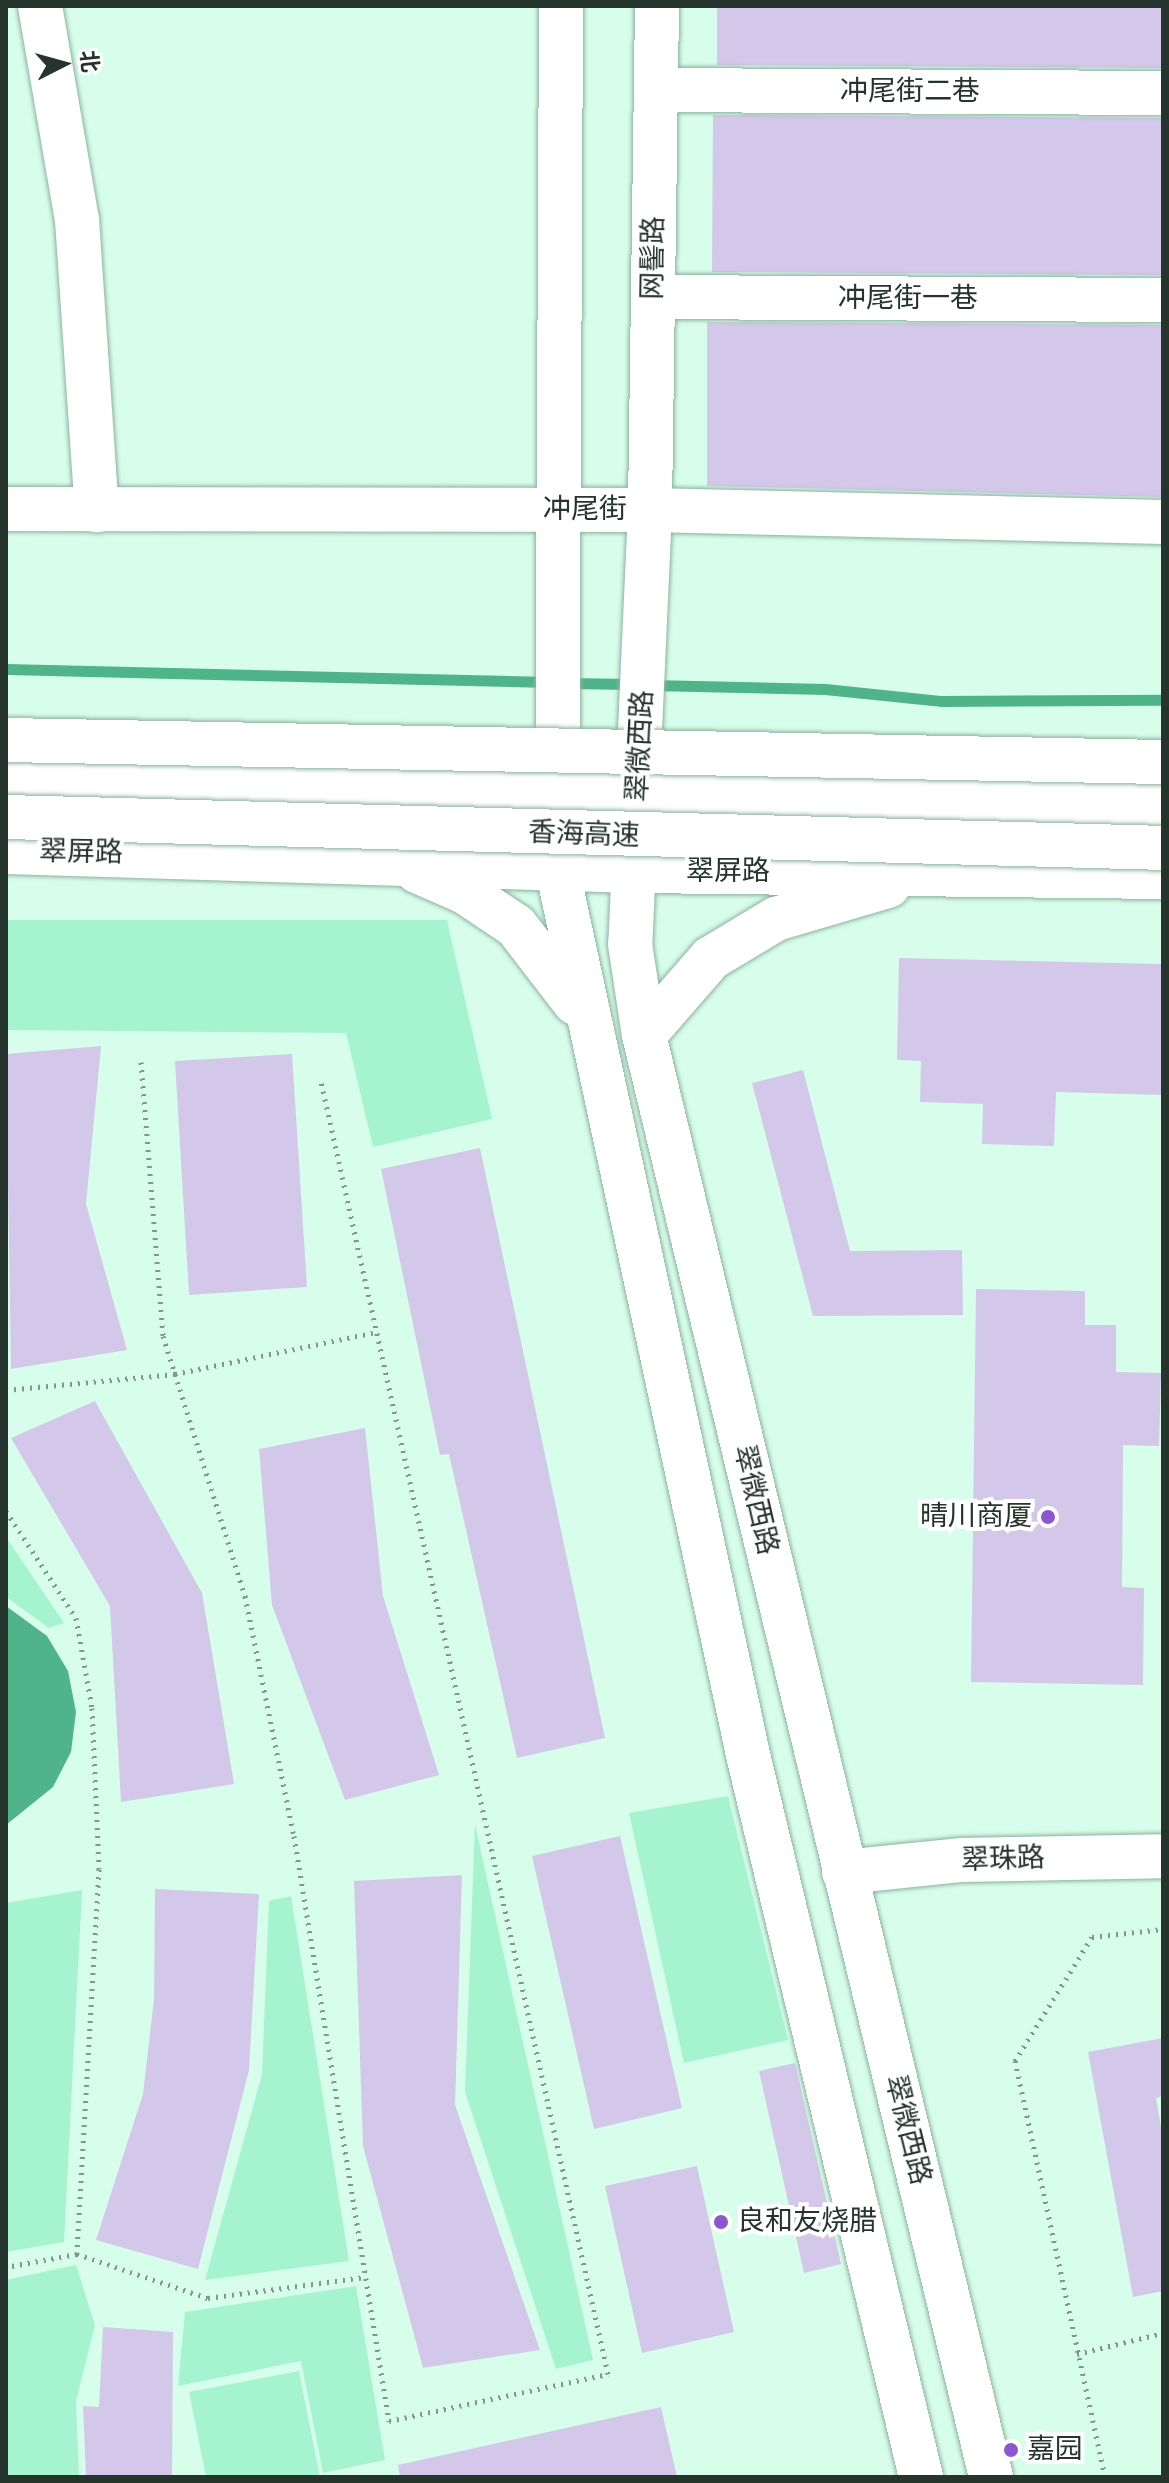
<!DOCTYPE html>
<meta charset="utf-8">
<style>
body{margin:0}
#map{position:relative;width:1169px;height:2483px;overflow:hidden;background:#d7feea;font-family:Spectral,"Noto Sans SC",serif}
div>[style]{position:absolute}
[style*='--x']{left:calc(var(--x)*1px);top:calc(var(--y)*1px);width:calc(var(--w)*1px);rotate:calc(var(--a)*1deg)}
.green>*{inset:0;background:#a5f4cf}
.water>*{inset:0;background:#4fb48a}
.stream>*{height:11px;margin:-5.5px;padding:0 5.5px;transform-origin:5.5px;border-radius:5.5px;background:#4fb48a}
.building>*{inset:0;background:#d3c8ea}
.path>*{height:5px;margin-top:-2.5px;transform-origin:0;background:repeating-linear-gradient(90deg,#7e998c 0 2px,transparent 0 8px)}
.roads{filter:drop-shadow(0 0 2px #8db29f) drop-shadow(0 0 2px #8db29f)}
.minor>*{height:44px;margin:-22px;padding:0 22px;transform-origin:22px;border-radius:22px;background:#fff}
.major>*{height:44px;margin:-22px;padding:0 22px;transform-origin:22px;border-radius:22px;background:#fff}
.bridges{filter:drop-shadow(0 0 2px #8db29f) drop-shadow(0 0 2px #8db29f)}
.highway-bridge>*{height:44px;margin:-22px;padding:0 22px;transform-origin:22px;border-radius:22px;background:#fff}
.dots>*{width:22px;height:22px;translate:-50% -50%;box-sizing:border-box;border:4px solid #fff;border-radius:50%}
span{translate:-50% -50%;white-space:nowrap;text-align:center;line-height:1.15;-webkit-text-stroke:8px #fff;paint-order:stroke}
.street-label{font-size:28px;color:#25342d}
.poi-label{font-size:28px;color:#25342d}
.right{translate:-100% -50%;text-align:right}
.left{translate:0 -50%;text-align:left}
.frame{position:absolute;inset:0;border:8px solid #25342d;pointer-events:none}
.north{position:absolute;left:24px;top:24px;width:80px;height:80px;-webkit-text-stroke:6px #fff;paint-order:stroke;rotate:84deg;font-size:22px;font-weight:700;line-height:32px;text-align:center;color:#25342d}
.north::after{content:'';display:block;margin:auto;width:28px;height:36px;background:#25342d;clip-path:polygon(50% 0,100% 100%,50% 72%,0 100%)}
</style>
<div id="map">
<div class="green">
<i style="clip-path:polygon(6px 920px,447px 920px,492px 1119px,373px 1147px,346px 1033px,6px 1030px)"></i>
<i style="clip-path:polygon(6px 1537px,64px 1623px,49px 1628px,6px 1597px)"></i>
<i style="clip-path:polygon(728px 1796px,788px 2040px,684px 2063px,629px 1813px)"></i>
<i style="clip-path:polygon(475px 1824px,593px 2360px,556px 2369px,465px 2092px)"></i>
<i style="clip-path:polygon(82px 1890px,64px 2242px,6px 2252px,6px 1903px)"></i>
<i style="clip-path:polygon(291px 1896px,349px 2261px,205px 2280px,262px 2074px,269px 1901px)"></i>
<i style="clip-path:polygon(76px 2265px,95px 2325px,76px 2401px,79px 2477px,6px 2477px,6px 2280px)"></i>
<i style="clip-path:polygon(356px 2286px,385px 2460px,323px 2473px,301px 2361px,178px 2386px,185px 2312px)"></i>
<i style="clip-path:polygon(299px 2371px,320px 2477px,206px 2477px,189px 2392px)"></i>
</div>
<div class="water">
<i style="clip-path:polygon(6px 1606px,47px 1636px,68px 1671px,76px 1712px,71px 1752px,53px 1787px,6px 1825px)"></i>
</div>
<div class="stream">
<i style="--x:6;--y:669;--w:543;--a:1.37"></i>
<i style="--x:566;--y:683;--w:67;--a:0.9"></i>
<i style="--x:650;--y:685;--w:175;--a:1.3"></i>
<i style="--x:825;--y:689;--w:118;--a:5.9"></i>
<i style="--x:942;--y:701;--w:221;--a:-0.3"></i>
</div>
<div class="building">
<i style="clip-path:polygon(717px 6px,1163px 6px,1163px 68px,717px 65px)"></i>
<i style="clip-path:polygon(713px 115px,1163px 118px,1163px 275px,712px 272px)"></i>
<i style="clip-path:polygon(707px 322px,1163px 325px,1163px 497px,707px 486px)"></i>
<i style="clip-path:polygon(899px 958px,1163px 964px,1163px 1095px,1056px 1092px,1054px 1146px,982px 1144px,983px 1104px,920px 1102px,921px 1061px,897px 1060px)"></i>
<i style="clip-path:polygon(101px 1046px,86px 1204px,127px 1350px,11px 1369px,6px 1054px)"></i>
<i style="clip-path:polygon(292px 1054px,307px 1287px,189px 1295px,175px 1061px)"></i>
<i style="clip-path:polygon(803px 1070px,850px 1251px,962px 1250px,963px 1315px,813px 1316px,752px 1083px)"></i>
<i style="clip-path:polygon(480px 1148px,605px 1738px,517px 1758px,449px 1454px,440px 1455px,381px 1169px)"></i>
<i style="clip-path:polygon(976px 1289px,1085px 1291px,1085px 1325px,1116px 1325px,1116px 1372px,1161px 1373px,1159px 1446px,1123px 1445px,1122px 1587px,1144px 1588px,1143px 1685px,971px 1682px)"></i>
<i style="clip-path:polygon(95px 1401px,202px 1593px,234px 1784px,121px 1802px,110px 1606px,11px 1438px)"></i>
<i style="clip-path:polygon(365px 1428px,383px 1596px,439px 1775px,345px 1800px,272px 1605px,259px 1449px)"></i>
<i style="clip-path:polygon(620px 1836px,682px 2108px,594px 2129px,532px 1856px)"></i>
<i style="clip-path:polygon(462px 1875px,455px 2105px,540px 2350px,423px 2368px,363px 2146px,354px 1881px)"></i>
<i style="clip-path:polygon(155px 1889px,259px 1894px,249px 2070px,198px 2269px,96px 2240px,143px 2094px,154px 1999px)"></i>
<i style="clip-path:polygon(1163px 2038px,1163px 2096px,1156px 2098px,1163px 2139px,1163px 2291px,1133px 2297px,1088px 2052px)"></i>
<i style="clip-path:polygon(795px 2063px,841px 2264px,804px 2273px,759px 2071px)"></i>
<i style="clip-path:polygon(697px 2166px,734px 2332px,642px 2353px,605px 2186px)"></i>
<i style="clip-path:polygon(103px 2327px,173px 2332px,172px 2477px,86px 2477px,83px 2406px,99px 2407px)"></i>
<i style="clip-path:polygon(661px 2407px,677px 2477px,400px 2477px,398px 2465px)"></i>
</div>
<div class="path">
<i style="--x:141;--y:1062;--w:275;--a:85.4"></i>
<i style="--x:163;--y:1336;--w:273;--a:72.5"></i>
<i style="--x:245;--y:1596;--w:245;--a:78.5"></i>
<i style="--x:294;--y:1836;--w:593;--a:80.78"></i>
<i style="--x:389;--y:2421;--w:224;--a:-12.1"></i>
<i style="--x:608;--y:2374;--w:1323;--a:-102.52"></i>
<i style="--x:6;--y:1390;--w:170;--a:-5.4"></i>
<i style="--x:175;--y:1374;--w:205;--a:-11.8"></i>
<i style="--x:6;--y:1511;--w:128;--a:56.8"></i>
<i style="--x:76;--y:1618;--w:91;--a:79.9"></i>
<i style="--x:92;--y:1708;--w:161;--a:87.5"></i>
<i style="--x:99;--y:1869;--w:386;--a:93.3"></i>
<i style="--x:77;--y:2254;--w:72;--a:169.6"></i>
<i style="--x:77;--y:2254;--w:138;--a:18.6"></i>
<i style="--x:208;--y:2298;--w:159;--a:-7.6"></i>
<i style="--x:1077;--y:2354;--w:89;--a:-13.7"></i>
<i style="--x:1105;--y:2477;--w:426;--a:-102.2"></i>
<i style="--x:1015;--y:2061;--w:146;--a:-58.2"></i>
<i style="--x:1092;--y:1937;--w:71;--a:-6.4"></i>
</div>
<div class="roads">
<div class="minor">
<i style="--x:40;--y:6;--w:217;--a:80.2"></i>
<i style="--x:77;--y:220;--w:291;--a:86.1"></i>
<i style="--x:656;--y:90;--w:507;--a:0.34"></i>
<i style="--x:653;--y:297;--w:510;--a:0.34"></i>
<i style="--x:6;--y:509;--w:644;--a:0.09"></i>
<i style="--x:650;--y:510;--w:513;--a:1.34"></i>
<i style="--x:844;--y:1872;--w:119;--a:-5.8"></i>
<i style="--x:962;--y:1860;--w:201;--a:-1.1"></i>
</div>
<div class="major">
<i style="--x:561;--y:6;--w:862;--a:90.27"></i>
<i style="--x:557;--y:868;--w:911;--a:77.84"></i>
<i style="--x:749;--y:1759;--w:738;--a:76.53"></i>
<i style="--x:657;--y:6;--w:504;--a:90.8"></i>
<i style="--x:650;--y:510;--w:434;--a:92.6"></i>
<i style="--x:630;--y:944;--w:92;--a:81.3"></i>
<i style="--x:644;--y:1035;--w:1483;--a:76.47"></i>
<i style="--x:6;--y:783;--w:1157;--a:1.14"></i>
<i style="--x:6;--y:852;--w:630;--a:1.73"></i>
<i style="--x:636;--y:871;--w:527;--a:0.65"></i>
<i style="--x:417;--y:871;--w:52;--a:23.6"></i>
<i style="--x:465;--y:892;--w:61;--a:33.7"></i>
<i style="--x:516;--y:926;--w:97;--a:52.5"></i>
<i style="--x:644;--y:1035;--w:102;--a:-49"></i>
<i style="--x:711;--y:958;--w:76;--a:-31"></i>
<i style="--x:776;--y:919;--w:117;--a:-16.4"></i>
</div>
</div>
<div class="bridges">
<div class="highway-bridge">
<i style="--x:6;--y:740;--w:1157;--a:1.09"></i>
<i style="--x:6;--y:817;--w:1157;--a:1.53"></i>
</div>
</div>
<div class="dots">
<i style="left:1048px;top:1517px;background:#8b57cf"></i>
<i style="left:721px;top:2222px;background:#8b57cf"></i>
<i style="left:1011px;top:2450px;background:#8b57cf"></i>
</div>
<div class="street-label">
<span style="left:910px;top:92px">冲尾街二巷</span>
<span style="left:654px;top:258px;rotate:-89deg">网髻路</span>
<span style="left:908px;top:299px">冲尾街一巷</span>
<span style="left:585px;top:510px">冲尾街</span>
<span style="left:641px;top:746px;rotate:-87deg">翠微西路</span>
<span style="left:584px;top:835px;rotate:2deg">香海高速</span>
<span style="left:81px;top:853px;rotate:1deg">翠屏路</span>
<span style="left:728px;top:872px">翠屏路</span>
<span style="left:755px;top:1500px;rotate:77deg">翠微西路</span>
<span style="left:1003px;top:1860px;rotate:-2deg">翠珠路</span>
<span style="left:907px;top:2130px;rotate:76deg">翠微西路</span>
</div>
<div class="poi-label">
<span class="right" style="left:1032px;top:1517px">晴川商厦</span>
<span class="left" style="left:737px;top:2222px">良和友烧腊</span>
<span class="left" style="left:1027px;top:2450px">嘉园</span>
</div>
<div class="frame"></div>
<div class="north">北</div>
</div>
